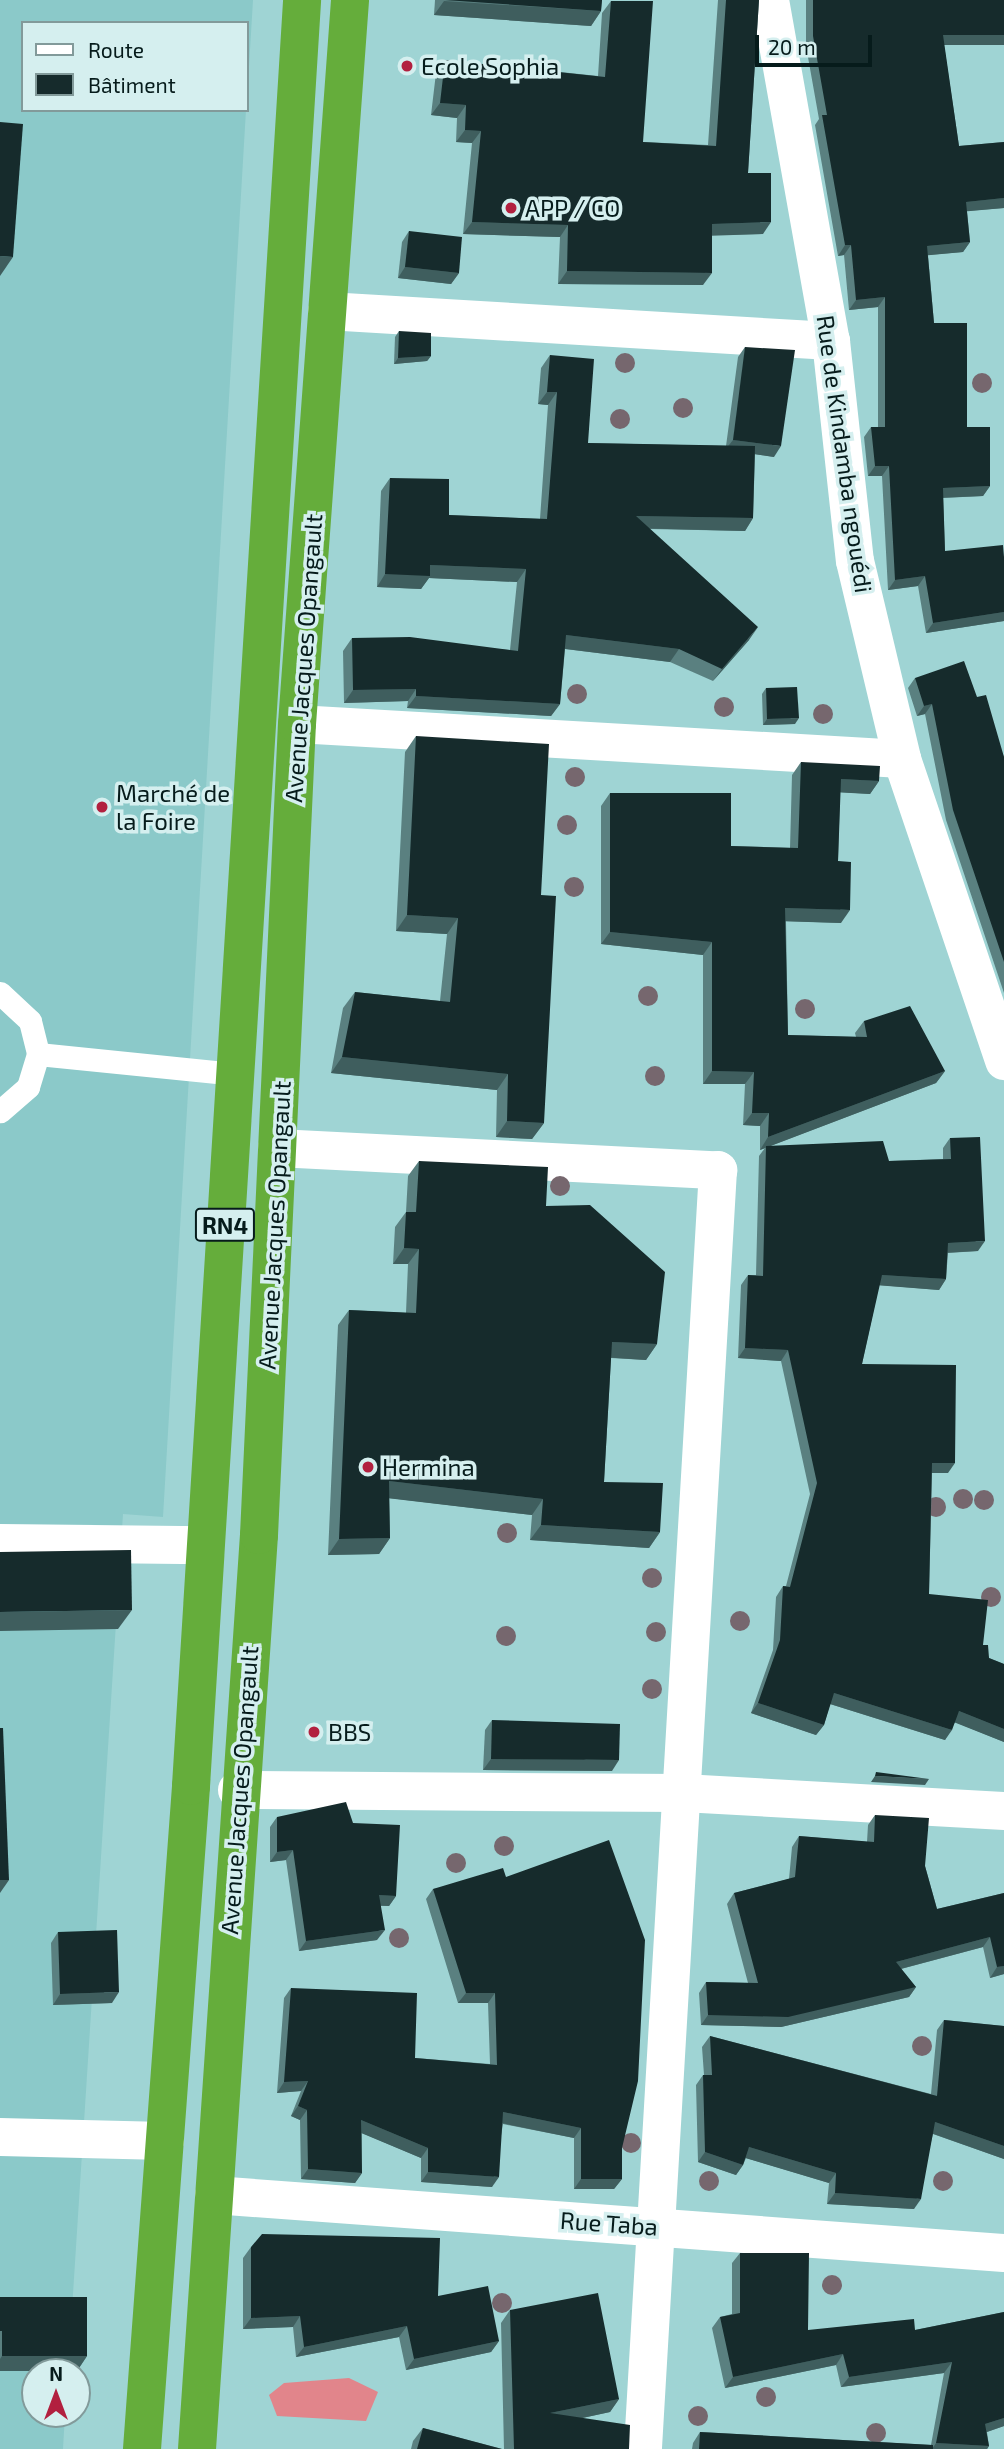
<!DOCTYPE html>
<meta charset="utf-8">
<style>
body{margin:0}
#map{position:relative;width:1004px;height:2449px;overflow:hidden;background:#9fd4d4;font-family:"Exo 2",sans-serif}
div>[style]{position:absolute}
[style*='--x']{left:calc(var(--x)*1px);top:calc(var(--y)*1px);width:calc(var(--w)*1px);rotate:calc(var(--a)*1deg)}
.built>*{inset:0;background:#8bc9c9}
.green>*{inset:0;background:#e1858b}
.lane>*{height:23px;margin:-11.5px;padding:0 11.5px;transform-origin:11.5px;border-radius:11.5px;background:#fff}
.street>*{height:38px;margin:-19px;padding:0 19px;transform-origin:19px;border-radius:19px;background:#fff}
.secondary>*{height:38px;margin:-19px;padding:0 19px;transform-origin:19px;border-radius:19px;background:#fff}
.highway>*{height:38px;margin:-19px;padding:0 19px;transform-origin:19px;border-radius:19px;background:#65ad3b}
.trees>*{width:20px;height:20px;margin:-10px;border-radius:50%;background:#76676e}
.wall>*{inset:0;background:#5a8080}
.shaded-wall>*{inset:0;background:#3f5e5e}
.building>*{inset:0;background:#162b2c}
.dots>*{width:19px;height:19px;translate:-50% -50%;box-sizing:border-box;border:4px solid #d5efef;border-radius:50%}
span{translate:-50% -50%;white-space:nowrap;text-align:center;line-height:1.15;-webkit-text-stroke:7px #d5efef;paint-order:stroke}
.shield-label span{padding:2px 5px;background:#d5efef;border:2px solid;border-radius:5px;-webkit-text-stroke-width:0}
.shield-label{font-size:23px;color:#061b1b;font-weight:700}
.poi-label{font-size:24px;color:#061b1b}
.left{translate:0 -50%;text-align:left}
.street-label{font-size:24px;color:#061b1b}
.legend{position:absolute;left:21px;top:21px;width:228px;height:91px;box-sizing:border-box;background:#d5efef;border:2px solid #829a9a;margin:0;padding:9px 12px;list-style:none;font-size:21px;color:#061b1b}
.legend li{display:flex;align-items:center;gap:14px;height:35px}
.legend b{width:35px;border:2px solid #829a9a}
.north{position:absolute;left:21px;top:2358px;width:70px;height:70px;box-sizing:border-box;background:#d5efef;border:2px solid #829a9a;border-radius:50%;rotate:0deg;font-size:19px;font-weight:700;line-height:28px;text-align:center;color:#061b1b}
.north::after{content:'';display:block;margin:auto;width:24px;height:32px;background:#b2203f;clip-path:polygon(50% 0,100% 100%,50% 72%,0 100%)}
.scale{position:absolute;left:755px;top:35px;width:117px;height:32px;box-sizing:border-box;border:4px solid #061b1b;border-top:0;padding-left:9px;font-size:21px;line-height:24px;white-space:nowrap;color:#061b1b;-webkit-text-stroke:5px #d5efef;paint-order:stroke}
</style>
<div id="map">
<div class="built">
<i style="clip-path:polygon(0 0,253px 0,247px 100px,247px 23px,23px 23px,23px 110px,246px 110px,163px 1517px,123px 1514px,68px 2372px,35px 2372px,35px 2414px,65px 2414px,63px 2449px,0 2449px)"></i>
</div>
<div class="green">
<i style="clip-path:polygon(349px 2378px,378px 2392px,366px 2421px,277px 2416px,269px 2395px,284px 2383px)"></i>
</div>
<div class="lane">
<i style="--x:0;--y:993;--w:41;--a:43"></i>
<i style="--x:30;--y:1021;--w:34;--a:76"></i>
<i style="--x:38;--y:1054;--w:34;--a:107"></i>
<i style="--x:28;--y:1087;--w:37;--a:139"></i>
<i style="--x:38;--y:1054;--w:197;--a:5.8"></i>
</div>
<div class="street">
<i style="--x:770;--y:0;--w:346;--a:79.9"></i>
<i style="--x:831;--y:341;--w:221;--a:83.8"></i>
<i style="--x:855;--y:561;--w:204;--a:76.6"></i>
<i style="--x:902;--y:759;--w:319;--a:71.3"></i>
<i style="--x:327;--y:311;--w:505;--a:3.41"></i>
<i style="--x:297;--y:724;--w:606;--a:3.31"></i>
<i style="--x:277;--y:1148;--w:442;--a:2.9"></i>
<i style="--x:718;--y:1170;--w:1281;--a:93.36"></i>
<i style="--x:237;--y:1790;--w:446;--a:0.4"></i>
<i style="--x:683;--y:1793;--w:322;--a:3.2"></i>
<i style="--x:0;--y:2137;--w:165;--a:1.4"></i>
<i style="--x:214;--y:2195;--w:792;--a:4.2"></i>
</div>
<div class="secondary">
<i style="--x:0;--y:1543;--w:205;--a:0.6"></i>
</div>
<div class="highway">
<i style="--x:142;--y:2449;--w:665;--a:-85.77"></i>
<i style="--x:191;--y:1786;--w:1789;--a:-86.44"></i>
<i style="--x:197;--y:2449;--w:916;--a:-86.12"></i>
<i style="--x:259;--y:1535;--w:812;--a:-87.32"></i>
<i style="--x:297;--y:724;--w:726;--a:-85.81"></i>
</div>
<div class="trees">
<i style="left:625px;top:363px"></i>
<i style="left:982px;top:383px"></i>
<i style="left:683px;top:408px"></i>
<i style="left:620px;top:419px"></i>
<i style="left:577px;top:694px"></i>
<i style="left:724px;top:707px"></i>
<i style="left:823px;top:714px"></i>
<i style="left:575px;top:777px"></i>
<i style="left:567px;top:825px"></i>
<i style="left:574px;top:887px"></i>
<i style="left:648px;top:996px"></i>
<i style="left:805px;top:1009px"></i>
<i style="left:655px;top:1076px"></i>
<i style="left:560px;top:1186px"></i>
<i style="left:963px;top:1499px"></i>
<i style="left:984px;top:1500px"></i>
<i style="left:936px;top:1507px"></i>
<i style="left:507px;top:1533px"></i>
<i style="left:652px;top:1578px"></i>
<i style="left:991px;top:1597px"></i>
<i style="left:740px;top:1621px"></i>
<i style="left:656px;top:1632px"></i>
<i style="left:506px;top:1636px"></i>
<i style="left:652px;top:1689px"></i>
<i style="left:504px;top:1846px"></i>
<i style="left:456px;top:1863px"></i>
<i style="left:399px;top:1938px"></i>
<i style="left:922px;top:2046px"></i>
<i style="left:631px;top:2143px"></i>
<i style="left:709px;top:2181px"></i>
<i style="left:943px;top:2181px"></i>
<i style="left:832px;top:2285px"></i>
<i style="left:502px;top:2303px"></i>
<i style="left:766px;top:2397px"></i>
<i style="left:698px;top:2416px"></i>
<i style="left:876px;top:2433px"></i>
</div>
<div class="wall">
<i style="clip-path:polygon(435px 0,602px 0,601px 11px,591px 26px,434px 15px)"></i>
<i style="clip-path:polygon(718px 0,759px 0,748px 173px,763px 234px,712px 235px,703px 285px,558px 284px,560px 237px,463px 234px,472px 143px,456px 142px,457px 118px,431px 115px,436px 73px,445px 60px,598px 76px,602px 13px,611px 1px,643px 142px,708px 145px)"></i>
<i style="clip-path:polygon(806px 0,1004px 0,1004px 45px,944px 45px,959px 146px,1004px 142px,1004px 208px,967px 211px,970px 242px,963px 252px,928px 255px,934px 323px,967px 427px,990px 486px,983px 496px,943px 498px,945px 551px,1004px 557px,1004px 621px,926px 633px,918px 586px,888px 590px,882px 476px,868px 476px,864px 437px,871px 427px,878px 427px,878px 307px,849px 310px,844px 255px,838px 256px,815px 125px,819px 119px,806px 46px)"></i>
<i style="clip-path:polygon(409px 231px,459px 273px,451px 284px,398px 278px,402px 242px)"></i>
<i style="clip-path:polygon(399px 331px,431px 356px,427px 361px,394px 364px,395px 337px)"></i>
<i style="clip-path:polygon(745px 347px,774px 457px,755px 454px,753px 518px,745px 531px,650px 529px,749px 640px,713px 681px,670px 662px,565px 649px,560px 704px,551px 716px,407px 708px,408px 701px,344px 703px,343px 651px,352px 638px,510px 650px,517px 582px,429px 578px,421px 589px,377px 587px,381px 491px,390px 478px,449px 515px,540px 519px,548px 405px,538px 404px,541px 368px,550px 355px,588px 443px,726px 446px,738px 357px)"></i>
<i style="clip-path:polygon(915px 678px,977px 697px,1004px 757px,1004px 993px,946px 820px,925px 714px,917px 716px,908px 688px)"></i>
<i style="clip-path:polygon(766px 688px,795px 724px,763px 725px,762px 694px)"></i>
<i style="clip-path:polygon(416px 736px,544px 1123px,532px 1139px,496px 1137px,497px 1090px,331px 1073px,343px 1008px,355px 992px,440px 1001px,447px 934px,396px 931px,405px 752px)"></i>
<i style="clip-path:polygon(801px 762px,879px 781px,870px 794px,840px 792px,838px 861px,841px 923px,786px 921px,788px 1035px,856px 1037px,855px 1033px,864px 1021px,945px 1071px,936px 1083px,770px 1146px,889px 1161px,943px 1159px,943px 1148px,950px 1138px,978px 1251px,948px 1253px,946px 1279px,939px 1290px,879px 1285px,862px 1364px,948px 1473px,932px 1473px,929px 1594px,983px 1645px,989px 1658px,1004px 1664px,1004px 1742px,955px 1722px,945px 1740px,830px 1704px,824px 1725px,816px 1735px,751px 1713px,773px 1650px,776px 1597px,783px 1586px,786px 1586px,810px 1494px,781px 1361px,738px 1358px,741px 1285px,748px 1275px,756px 1275px,759px 1156px,765px 1148px,760px 1150px,760px 1126px,743px 1125px,745px 1084px,703px 1084px,703px 955px,601px 944px,601px 806px,610px 793px,731px 846px,790px 848px,792px 775px)"></i>
<i style="clip-path:polygon(419px 1161px,546px 1206px,657px 1344px,646px 1360px,611px 1358px,604px 1482px,660px 1532px,649px 1548px,530px 1540px,532px 1515px,389px 1498px,390px 1538px,379px 1554px,328px 1555px,338px 1325px,349px 1310px,406px 1313px,408px 1264px,393px 1264px,395px 1227px,406px 1212px,408px 1176px)"></i>
<i style="clip-path:polygon(492px 1720px,612px 1771px,483px 1770px,485px 1730px)"></i>
<i style="clip-path:polygon(875px 1815px,925px 1866px,937px 1909px,1004px 1893px,1004px 1974px,990px 1978px,983px 1947px,901px 1969px,916px 1987px,909px 1997px,781px 2027px,701px 2025px,699px 1993px,706px 1982px,748px 1983px,727px 1904px,734px 1893px,789px 1879px,792px 1847px,799px 1836px,867px 1842px,868px 1825px)"></i>
<i style="clip-path:polygon(277px 1817px,353px 1823px,396px 1896px,389px 1906px,381px 1906px,377px 1940px,299px 1951px,286px 1860px,270px 1862px,270px 1827px)"></i>
<i style="clip-path:polygon(506px 1877px,622px 2148px,622px 2179px,614px 2189px,574px 2189px,574px 2138px,503px 2124px,492px 2187px,421px 2182px,421px 2158px,362px 2133px,362px 2173px,355px 2183px,301px 2179px,300px 2120px,291px 2116px,301px 2091px,277px 2093px,284px 1998px,291px 1988px,415px 2058px,490px 2064px,488px 2003px,458px 2003px,426px 1899px,433px 1889px)"></i>
<i style="clip-path:polygon(58px 1932px,112px 2003px,53px 2005px,51px 1943px)"></i>
<i style="clip-path:polygon(944px 2020px,1004px 2026px,1004px 2159px,933px 2134px,914px 2209px,827px 2204px,829px 2183px,746px 2158px,743px 2165px,736px 2175px,698px 2162px,696px 2085px,703px 2075px,704px 2075px,702px 2047px,710px 2036px,931px 2094px,937px 2030px)"></i>
<i style="clip-path:polygon(251px 2247px,438px 2296px,499px 2341px,491px 2352px,406px 2370px,399px 2337px,296px 2357px,293px 2327px,243px 2329px,243px 2258px)"></i>
<i style="clip-path:polygon(740px 2253px,808px 2330px,915px 2330px,1004px 2312px,1004px 2426px,987px 2432px,989px 2446px,987px 2449px,692px 2449px,693px 2443px,700px 2432px,931px 2445px,944px 2373px,841px 2387px,836px 2365px,725px 2388px,712px 2328px,720px 2317px,732px 2314px,732px 2263px)"></i>
<i style="clip-path:polygon(0 2297px,87px 2356px,77px 2371px,0 2371px)"></i>
<i style="clip-path:polygon(510px 2310px,619px 2399px,610px 2412px,582px 2418px,629px 2449px,504px 2449px,501px 2323px)"></i>
<i style="clip-path:polygon(423px 2428px,502px 2449px,411px 2449px,413px 2441px)"></i>
</div>
<div class="shaded-wall">
<i style="clip-path:polygon(444px 1px,601px 11px,591px 26px,434px 15px)"></i>
<i style="clip-path:polygon(943px 35px,1004px 35px,1004px 45px,936px 45px)"></i>
<i style="clip-path:polygon(440px 103px,466px 105px,457px 118px,431px 115px)"></i>
<i style="clip-path:polygon(465px 130px,481px 131px,472px 143px,456px 142px)"></i>
<i style="clip-path:polygon(1004px 198px,1004px 208px,959px 212px,966px 202px)"></i>
<i style="clip-path:polygon(472px 222px,568px 225px,560px 237px,463px 234px)"></i>
<i style="clip-path:polygon(771px 222px,763px 234px,704px 236px,712px 224px)"></i>
<i style="clip-path:polygon(970px 242px,963px 252px,920px 256px,927px 246px)"></i>
<i style="clip-path:polygon(845px 245px,851px 245px,844px 255px,838px 256px)"></i>
<i style="clip-path:polygon(0 256px,13px 257px,0 276px)"></i>
<i style="clip-path:polygon(405px 267px,459px 273px,451px 284px,398px 278px)"></i>
<i style="clip-path:polygon(567px 271px,712px 273px,703px 285px,558px 284px)"></i>
<i style="clip-path:polygon(885px 297px,878px 307px,849px 310px,856px 300px)"></i>
<i style="clip-path:polygon(431px 356px,427px 361px,394px 364px,398px 358px)"></i>
<i style="clip-path:polygon(547px 392px,557px 392px,548px 405px,538px 404px)"></i>
<i style="clip-path:polygon(733px 440px,781px 446px,774px 457px,725px 450px)"></i>
<i style="clip-path:polygon(875px 466px,889px 466px,882px 476px,868px 476px)"></i>
<i style="clip-path:polygon(990px 486px,983px 496px,936px 498px,943px 488px)"></i>
<i style="clip-path:polygon(636px 516px,753px 518px,745px 531px,628px 528px)"></i>
<i style="clip-path:polygon(430px 565px,526px 569px,517px 582px,429px 578px,421px 589px,377px 587px,385px 574px)"></i>
<i style="clip-path:polygon(925px 576px,918px 586px,888px 590px,895px 580px)"></i>
<i style="clip-path:polygon(1004px 612px,1004px 621px,926px 633px,933px 623px)"></i>
<i style="clip-path:polygon(758px 627px,749px 640px,713px 681px,722px 669px)"></i>
<i style="clip-path:polygon(566px 635px,679px 649px,670px 662px,558px 648px)"></i>
<i style="clip-path:polygon(416px 689px,408px 701px,344px 703px,353px 690px)"></i>
<i style="clip-path:polygon(416px 696px,560px 704px,551px 716px,407px 708px)"></i>
<i style="clip-path:polygon(932px 704px,925px 714px,917px 716px,924px 706px)"></i>
<i style="clip-path:polygon(799px 718px,795px 724px,763px 725px,767px 719px)"></i>
<i style="clip-path:polygon(841px 779px,879px 781px,870px 794px,832px 792px)"></i>
<i style="clip-path:polygon(785px 908px,850px 910px,841px 923px,776px 921px)"></i>
<i style="clip-path:polygon(407px 915px,458px 918px,447px 934px,396px 931px)"></i>
<i style="clip-path:polygon(610px 932px,712px 942px,703px 955px,601px 944px)"></i>
<i style="clip-path:polygon(342px 1057px,508px 1074px,497px 1090px,331px 1073px)"></i>
<i style="clip-path:polygon(712px 1071px,754px 1072px,745px 1084px,703px 1084px)"></i>
<i style="clip-path:polygon(945px 1071px,936px 1083px,760px 1150px,768px 1137px)"></i>
<i style="clip-path:polygon(752px 1113px,769px 1113px,760px 1126px,743px 1125px)"></i>
<i style="clip-path:polygon(507px 1121px,544px 1123px,532px 1139px,496px 1137px)"></i>
<i style="clip-path:polygon(985px 1241px,978px 1251px,941px 1253px,948px 1243px)"></i>
<i style="clip-path:polygon(404px 1248px,419px 1249px,408px 1264px,393px 1264px)"></i>
<i style="clip-path:polygon(882px 1275px,946px 1279px,939px 1290px,875px 1285px)"></i>
<i style="clip-path:polygon(612px 1342px,657px 1344px,646px 1360px,601px 1357px)"></i>
<i style="clip-path:polygon(745px 1348px,788px 1350px,781px 1361px,738px 1358px)"></i>
<i style="clip-path:polygon(932px 1463px,955px 1463px,948px 1473px,925px 1473px)"></i>
<i style="clip-path:polygon(389px 1481px,543px 1499px,532px 1515px,378px 1497px)"></i>
<i style="clip-path:polygon(541px 1525px,660px 1532px,649px 1548px,530px 1540px)"></i>
<i style="clip-path:polygon(390px 1538px,379px 1554px,328px 1555px,339px 1539px)"></i>
<i style="clip-path:polygon(132px 1610px,118px 1629px,0 1631px,0 1612px)"></i>
<i style="clip-path:polygon(834px 1693px,952px 1730px,945px 1740px,827px 1703px)"></i>
<i style="clip-path:polygon(758px 1703px,824px 1725px,816px 1735px,751px 1713px)"></i>
<i style="clip-path:polygon(959px 1711px,1004px 1729px,1004px 1742px,951px 1721px)"></i>
<i style="clip-path:polygon(491px 1759px,619px 1760px,612px 1771px,483px 1770px)"></i>
<i style="clip-path:polygon(875px 1776px,929px 1779px,925px 1785px,871px 1782px)"></i>
<i style="clip-path:polygon(293px 1850px,286px 1860px,270px 1862px,277px 1852px)"></i>
<i style="clip-path:polygon(0 1880px,9px 1880px,0 1893px)"></i>
<i style="clip-path:polygon(379px 1895px,396px 1896px,389px 1906px,372px 1905px)"></i>
<i style="clip-path:polygon(385px 1930px,377px 1940px,299px 1951px,306px 1941px)"></i>
<i style="clip-path:polygon(990px 1937px,983px 1947px,889px 1972px,896px 1962px)"></i>
<i style="clip-path:polygon(1004px 1966px,1004px 1974px,990px 1978px,997px 1967px)"></i>
<i style="clip-path:polygon(916px 1987px,909px 1997px,781px 2027px,701px 2025px,708px 2015px)"></i>
<i style="clip-path:polygon(119px 1992px,112px 2003px,53px 2005px,60px 1994px)"></i>
<i style="clip-path:polygon(466px 1993px,495px 1993px,488px 2003px,458px 2003px)"></i>
<i style="clip-path:polygon(308px 2081px,301px 2091px,277px 2093px,284px 2082px)"></i>
<i style="clip-path:polygon(298px 2106px,307px 2110px,300px 2120px,291px 2116px)"></i>
<i style="clip-path:polygon(503px 2112px,581px 2128px,574px 2138px,496px 2122px)"></i>
<i style="clip-path:polygon(361px 2120px,428px 2148px,421px 2158px,354px 2130px)"></i>
<i style="clip-path:polygon(935px 2122px,1004px 2146px,1004px 2159px,928px 2132px)"></i>
<i style="clip-path:polygon(749px 2147px,836px 2173px,829px 2183px,742px 2157px)"></i>
<i style="clip-path:polygon(705px 2152px,743px 2165px,736px 2175px,698px 2162px)"></i>
<i style="clip-path:polygon(308px 2169px,362px 2173px,355px 2183px,301px 2179px)"></i>
<i style="clip-path:polygon(428px 2172px,499px 2177px,492px 2187px,421px 2182px)"></i>
<i style="clip-path:polygon(581px 2179px,622px 2179px,614px 2189px,574px 2189px)"></i>
<i style="clip-path:polygon(835px 2193px,921px 2199px,914px 2209px,827px 2204px)"></i>
<i style="clip-path:polygon(300px 2316px,293px 2327px,243px 2329px,251px 2318px)"></i>
<i style="clip-path:polygon(407px 2326px,399px 2337px,296px 2357px,304px 2347px)"></i>
<i style="clip-path:polygon(499px 2341px,491px 2352px,406px 2370px,414px 2359px)"></i>
<i style="clip-path:polygon(843px 2354px,836px 2365px,725px 2388px,733px 2377px)"></i>
<i style="clip-path:polygon(2px 2356px,87px 2356px,77px 2371px,0 2371px,0 2359px)"></i>
<i style="clip-path:polygon(952px 2362px,944px 2373px,841px 2387px,849px 2377px)"></i>
<i style="clip-path:polygon(619px 2399px,610px 2412px,541px 2427px,550px 2413px)"></i>
<i style="clip-path:polygon(1004px 2418px,1004px 2426px,978px 2435px,985px 2424px)"></i>
<i style="clip-path:polygon(936px 2443px,989px 2446px,987px 2449px,932px 2449px)"></i>
</div>
<div class="building">
<i style="clip-path:polygon(445px 0,602px 0,601px 11px)"></i>
<i style="clip-path:polygon(726px 0,759px 0,748px 173px,771px 173px,771px 222px,712px 224px,712px 273px,567px 271px,568px 225px,472px 222px,481px 131px,465px 130px,466px 105px,440px 103px,445px 60px,605px 77px,611px 1px,653px 1px,643px 142px,716px 146px)"></i>
<i style="clip-path:polygon(813px 0,1004px 0,1004px 35px,943px 35px,959px 146px,1004px 142px,1004px 198px,966px 202px,970px 242px,927px 246px,934px 323px,967px 323px,967px 427px,990px 427px,990px 486px,943px 488px,945px 551px,1003px 545px,1004px 557px,1004px 612px,933px 623px,925px 576px,895px 580px,889px 466px,875px 466px,871px 427px,885px 427px,885px 297px,856px 300px,851px 245px,845px 245px,822px 115px,827px 115px,813px 36px)"></i>
<i style="clip-path:polygon(0 122px,23px 124px,13px 257px,0 256px)"></i>
<i style="clip-path:polygon(409px 231px,462px 237px,459px 273px,405px 267px)"></i>
<i style="clip-path:polygon(399px 331px,431px 333px,431px 356px,398px 358px)"></i>
<i style="clip-path:polygon(745px 347px,795px 350px,781px 446px,733px 440px)"></i>
<i style="clip-path:polygon(550px 355px,594px 359px,588px 443px,755px 446px,753px 518px,636px 516px,758px 627px,722px 669px,679px 649px,566px 635px,560px 704px,416px 696px,416px 689px,353px 690px,352px 638px,410px 637px,518px 651px,526px 569px,430px 565px,430px 576px,385px 574px,390px 478px,449px 479px,449px 515px,547px 519px,557px 392px,547px 392px)"></i>
<i style="clip-path:polygon(964px 661px,977px 697px,986px 695px,1004px 757px,1004px 962px,953px 810px,932px 704px,924px 706px,915px 678px)"></i>
<i style="clip-path:polygon(797px 687px,799px 718px,767px 719px,766px 688px)"></i>
<i style="clip-path:polygon(416px 736px,549px 744px,541px 895px,556px 896px,544px 1123px,507px 1121px,508px 1074px,342px 1057px,355px 992px,450px 1002px,458px 918px,407px 915px)"></i>
<i style="clip-path:polygon(801px 762px,880px 766px,879px 781px,841px 779px,838px 861px,851px 862px,850px 910px,785px 908px,788px 1035px,867px 1037px,864px 1021px,910px 1006px,945px 1071px,768px 1137px,769px 1113px,752px 1113px,754px 1072px,712px 1071px,712px 942px,610px 932px,610px 793px,731px 793px,731px 846px,798px 848px)"></i>
<i style="clip-path:polygon(980px 1137px,985px 1241px,948px 1243px,946px 1279px,882px 1275px,862px 1364px,956px 1365px,955px 1463px,932px 1463px,929px 1594px,988px 1600px,983px 1645px,988px 1645px,989px 1658px,1004px 1664px,1004px 1729px,959px 1711px,952px 1730px,834px 1693px,824px 1725px,758px 1703px,780px 1640px,783px 1586px,790px 1587px,817px 1483px,788px 1350px,745px 1348px,748px 1275px,763px 1276px,766px 1146px,883px 1141px,889px 1161px,951px 1159px,950px 1138px)"></i>
<i style="clip-path:polygon(419px 1161px,548px 1167px,546px 1206px,590px 1205px,665px 1272px,657px 1344px,612px 1342px,604px 1482px,663px 1483px,660px 1532px,541px 1525px,543px 1499px,389px 1481px,390px 1538px,339px 1539px,349px 1310px,416px 1313px,419px 1249px,404px 1248px,406px 1212px,416px 1212px)"></i>
<i style="clip-path:polygon(131px 1550px,132px 1610px,0 1612px,0 1552px)"></i>
<i style="clip-path:polygon(492px 1720px,620px 1724px,619px 1760px,491px 1759px)"></i>
<i style="clip-path:polygon(0 1728px,3px 1728px,9px 1880px,0 1880px)"></i>
<i style="clip-path:polygon(876px 1772px,929px 1779px,875px 1776px)"></i>
<i style="clip-path:polygon(346px 1802px,353px 1823px,400px 1825px,396px 1896px,379px 1895px,385px 1930px,306px 1941px,293px 1850px,277px 1852px,277px 1817px)"></i>
<i style="clip-path:polygon(875px 1815px,929px 1818px,925px 1866px,937px 1909px,1004px 1893px,1004px 1966px,997px 1967px,990px 1937px,896px 1962px,916px 1987px,788px 2017px,708px 2015px,706px 1982px,758px 1983px,734px 1893px,795px 1877px,799px 1836px,874px 1842px)"></i>
<i style="clip-path:polygon(609px 1840px,645px 1940px,638px 2081px,622px 2148px,622px 2179px,581px 2179px,581px 2128px,503px 2112px,499px 2177px,428px 2172px,428px 2148px,361px 2120px,362px 2173px,308px 2169px,307px 2110px,298px 2106px,308px 2081px,284px 2082px,291px 1988px,417px 1993px,415px 2058px,497px 2065px,495px 1993px,466px 1993px,433px 1889px,503px 1868px,506px 1877px)"></i>
<i style="clip-path:polygon(117px 1930px,119px 1992px,60px 1994px,58px 1932px)"></i>
<i style="clip-path:polygon(944px 2020px,1004px 2026px,1004px 2146px,935px 2122px,921px 2199px,835px 2193px,836px 2173px,749px 2147px,743px 2165px,705px 2152px,703px 2075px,712px 2075px,710px 2036px,937px 2096px)"></i>
<i style="clip-path:polygon(262px 2234px,440px 2238px,438px 2296px,488px 2286px,499px 2341px,414px 2359px,407px 2326px,304px 2347px,300px 2316px,251px 2318px,251px 2247px)"></i>
<i style="clip-path:polygon(740px 2253px,809px 2253px,808px 2330px,914px 2319px,915px 2330px,1004px 2312px,1004px 2418px,985px 2424px,989px 2446px,936px 2443px,952px 2362px,849px 2377px,843px 2354px,733px 2377px,720px 2317px,740px 2313px)"></i>
<i style="clip-path:polygon(598px 2293px,619px 2399px,550px 2413px,630px 2425px,629px 2449px,514px 2449px,510px 2310px)"></i>
<i style="clip-path:polygon(0 2297px,87px 2297px,87px 2356px,2px 2356px,2px 2331px,0 2331px)"></i>
<i style="clip-path:polygon(423px 2428px,502px 2449px,417px 2449px)"></i>
<i style="clip-path:polygon(700px 2432px,933px 2445px,933px 2449px,699px 2449px)"></i>
</div>
<div class="dots">
<i style="left:407px;top:66px;background:#b2203f"></i>
<i style="left:511px;top:208px;background:#b2203f"></i>
<i style="left:102px;top:807px;background:#b2203f"></i>
<i style="left:368px;top:1467px;background:#b2203f"></i>
<i style="left:314px;top:1732px;background:#b2203f"></i>
</div>
<div class="shield-label">
<span style="left:225px;top:1225px">RN4</span>
</div>
<div class="poi-label">
<span class="left" style="left:421px;top:66px">Ecole Sophia</span>
<span class="left" style="left:525px;top:208px">APP / CO</span>
<span class="left" style="left:116px;top:807px">Marché de<br>la Foire</span>
<span class="left" style="left:382px;top:1467px">Hermina</span>
<span class="left" style="left:328px;top:1732px">BBS</span>
</div>
<div class="street-label">
<span style="left:845px;top:454px;rotate:82deg">Rue de Kindamba ngouédi</span>
<span style="left:303px;top:658px;rotate:-86deg">Avenue Jacques Opangault</span>
<span style="left:274px;top:1225px;rotate:-87deg">Avenue Jacques Opangault</span>
<span style="left:239px;top:1790px;rotate:-86deg">Avenue Jacques Opangault</span>
<span style="left:609px;top:2223px;rotate:4deg">Rue Taba</span>
</div>
<ul class="legend">
<li><b style="height:9px;background:#fff"></b>Route</li>
<li><b style="height:19px;background:#162b2c"></b>Bâtiment</li>
</ul>
<div class="north">N</div>
<div class="scale">20 m</div>
</div>
